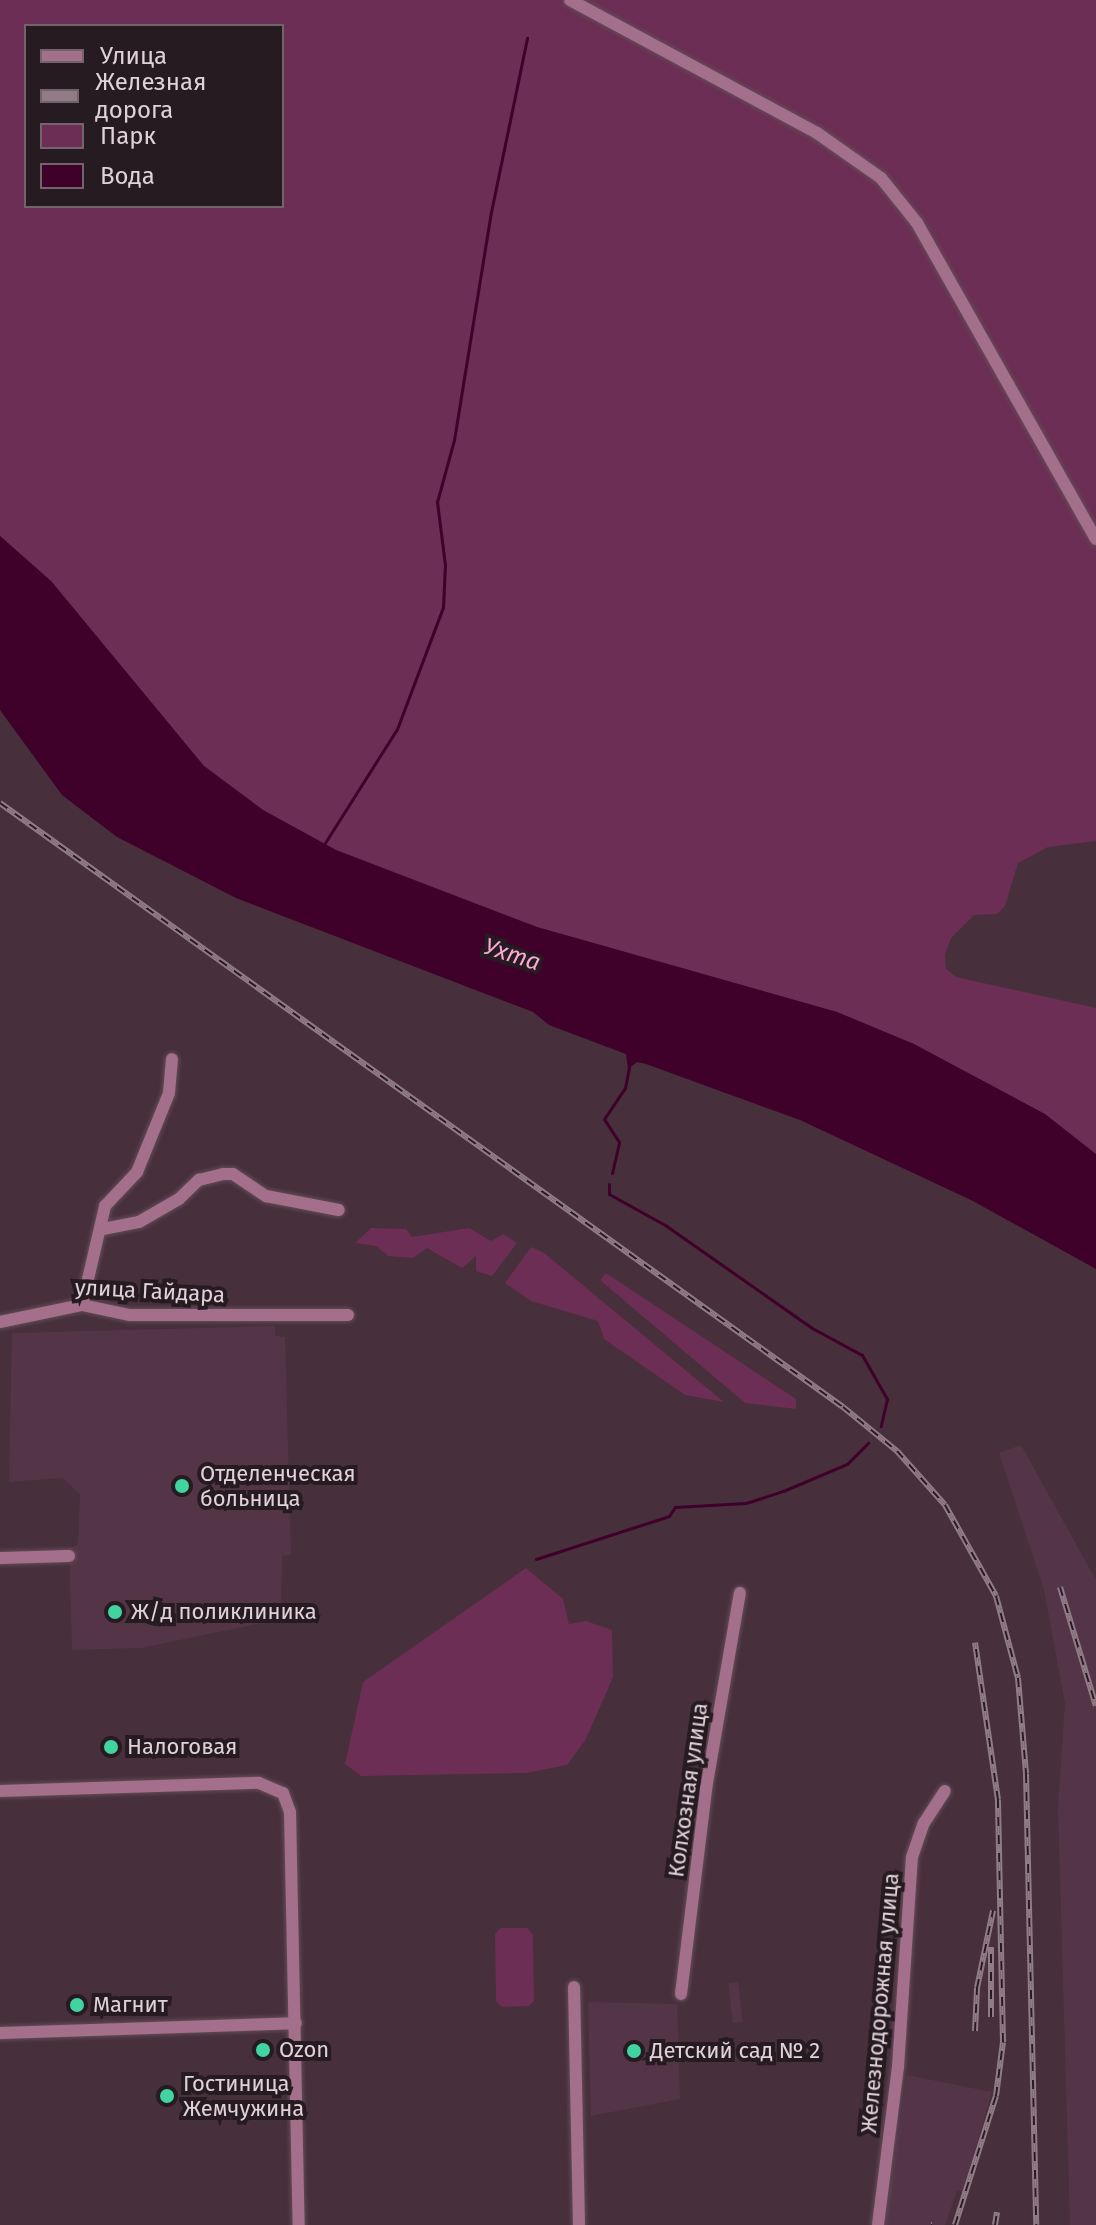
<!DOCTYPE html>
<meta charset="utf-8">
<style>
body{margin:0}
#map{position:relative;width:1096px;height:2225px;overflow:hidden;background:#472f3c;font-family:"Fira Sans",sans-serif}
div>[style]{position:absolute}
.built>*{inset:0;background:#543547;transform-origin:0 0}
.green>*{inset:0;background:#6c2e54}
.water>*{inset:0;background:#3f002a}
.stream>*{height:3px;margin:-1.5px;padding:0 1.5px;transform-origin:1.5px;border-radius:1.5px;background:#3f002a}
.roads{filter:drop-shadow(0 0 2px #634c58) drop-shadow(0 0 2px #634c58)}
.minor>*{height:12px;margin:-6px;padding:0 6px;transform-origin:6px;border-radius:6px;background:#a36f8b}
.rail>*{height:6px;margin-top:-3px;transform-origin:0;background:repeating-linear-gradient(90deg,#261b21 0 9px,#907b86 0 18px);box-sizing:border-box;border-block:2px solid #907b86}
.dots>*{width:22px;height:22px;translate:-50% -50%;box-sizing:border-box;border:4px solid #261b21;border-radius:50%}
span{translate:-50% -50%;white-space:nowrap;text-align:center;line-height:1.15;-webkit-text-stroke:8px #261b21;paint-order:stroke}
.street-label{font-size:22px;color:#e1d1d9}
.poi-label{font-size:22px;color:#e1d1d9}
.left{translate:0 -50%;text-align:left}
.water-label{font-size:24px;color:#faa8d5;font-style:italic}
.legend{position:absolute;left:24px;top:24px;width:260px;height:184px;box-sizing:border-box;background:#261b21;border:2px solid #71646b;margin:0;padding:10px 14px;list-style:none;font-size:24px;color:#e1d1d9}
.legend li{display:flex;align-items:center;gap:16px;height:40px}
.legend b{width:40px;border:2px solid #71646b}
</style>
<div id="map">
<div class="built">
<i style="clip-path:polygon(275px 1326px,275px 1336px,285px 1337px,291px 1555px,282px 1556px,281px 1619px,141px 1648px,72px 1650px,69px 1548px,78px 1545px,80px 1495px,63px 1478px,9px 1482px,12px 1333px)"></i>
<i style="clip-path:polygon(1021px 1445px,1096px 1580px,1096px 2225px,1070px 2225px,1058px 1808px,1065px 1703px,1044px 1590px,999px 1453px)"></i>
<i style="left:738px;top:1982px;width:40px;height:10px;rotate:83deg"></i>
<i style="clip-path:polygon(588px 2002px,677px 2004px,680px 2099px,591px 2116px)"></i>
<i style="clip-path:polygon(907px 2075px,992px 2092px,963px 2192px,957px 2191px,945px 2225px,885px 2225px)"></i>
</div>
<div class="green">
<i style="clip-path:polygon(evenodd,0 0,1096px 0,1096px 841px,1048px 847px,1018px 863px,1005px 906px,997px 914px,974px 915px,951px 938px,945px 955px,946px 969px,956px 977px,1096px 1008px,1096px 1154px,914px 1044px,837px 1012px,537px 927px,336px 850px,263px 810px,204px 766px,51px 581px,0 536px,0 0,26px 26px,282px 26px,282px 206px,26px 206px,26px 26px)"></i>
<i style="clip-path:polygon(371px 1228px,406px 1229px,412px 1237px,469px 1228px,491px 1241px,503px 1234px,517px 1243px,492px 1276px,476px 1271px,476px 1256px,462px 1268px,427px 1248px,413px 1258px,388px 1256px,376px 1246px,355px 1243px)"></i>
<i style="clip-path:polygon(531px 1247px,544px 1253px,724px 1402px,685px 1395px,604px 1339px,598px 1321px,531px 1301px,505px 1283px)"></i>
<i style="clip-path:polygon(606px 1273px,796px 1399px,796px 1409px,745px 1403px,600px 1280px)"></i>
<i style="clip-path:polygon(526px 1568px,563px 1599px,569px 1624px,586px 1621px,612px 1630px,613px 1677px,586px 1739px,567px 1765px,526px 1773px,361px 1776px,345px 1764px,363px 1682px)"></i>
<i style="clip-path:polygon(501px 1928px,527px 1928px,533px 1935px,534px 2001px,529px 2006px,502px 2007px,496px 2001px,495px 1934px)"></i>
</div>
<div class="water">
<i style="clip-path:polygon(0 536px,51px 581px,204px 766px,263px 810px,336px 850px,537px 927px,837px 1012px,914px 1044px,1045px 1114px,1096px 1154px,1096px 1269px,973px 1201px,800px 1120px,646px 1064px,637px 1062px,628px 1069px,626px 1054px,549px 1025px,533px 1012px,236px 898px,117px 837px,62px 795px,0 710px)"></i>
</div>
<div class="stream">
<i style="left:323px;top:846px;width:138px;rotate:-57.7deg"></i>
<i style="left:397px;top:729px;width:130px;rotate:-69.3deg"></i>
<i style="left:443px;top:607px;width:42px;rotate:-87.3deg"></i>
<i style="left:445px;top:565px;width:64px;rotate:-97.2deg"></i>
<i style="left:437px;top:502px;width:64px;rotate:-74.7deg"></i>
<i style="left:454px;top:440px;width:231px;rotate:-80.8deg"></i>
<i style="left:491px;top:212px;width:178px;rotate:-78.3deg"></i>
<i style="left:612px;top:1173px;width:32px;rotate:-77deg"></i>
<i style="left:619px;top:1142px;width:27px;rotate:-123deg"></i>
<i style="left:604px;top:1119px;width:37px;rotate:-56deg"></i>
<i style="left:625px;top:1088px;width:21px;rotate:-79deg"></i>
<i style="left:609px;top:1184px;width:10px;rotate:90deg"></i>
<i style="left:609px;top:1194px;width:64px;rotate:29deg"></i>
<i style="left:665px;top:1225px;width:179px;rotate:35deg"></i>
<i style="left:812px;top:1328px;width:57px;rotate:28.4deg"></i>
<i style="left:862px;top:1355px;width:51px;rotate:60.4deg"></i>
<i style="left:887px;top:1399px;width:28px;rotate:103deg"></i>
<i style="left:536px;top:1559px;width:140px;rotate:-17.9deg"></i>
<i style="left:669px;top:1516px;width:11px;rotate:-56deg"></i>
<i style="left:675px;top:1507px;width:71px;rotate:-3.2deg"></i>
<i style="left:746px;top:1503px;width:39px;rotate:-18deg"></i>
<i style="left:783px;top:1491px;width:69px;rotate:-22.9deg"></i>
<i style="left:847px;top:1464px;width:30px;rotate:-45deg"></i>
</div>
<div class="roads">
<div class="minor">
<i style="left:570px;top:0;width:281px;rotate:28.3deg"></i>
<i style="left:817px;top:133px;width:78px;rotate:35.1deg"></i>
<i style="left:881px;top:178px;width:58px;rotate:51.3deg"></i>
<i style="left:917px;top:223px;width:363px;rotate:60.5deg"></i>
<i style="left:103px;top:1229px;width:37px;rotate:-11deg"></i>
<i style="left:139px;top:1222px;width:46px;rotate:-29.9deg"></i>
<i style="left:179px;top:1199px;width:28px;rotate:-44deg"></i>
<i style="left:199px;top:1180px;width:25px;rotate:-14deg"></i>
<i style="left:223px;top:1174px;width:10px"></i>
<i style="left:233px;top:1174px;width:40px;rotate:34deg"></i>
<i style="left:266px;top:1196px;width:74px;rotate:10.9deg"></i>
<i style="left:82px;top:1305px;width:102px;rotate:-76.9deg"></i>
<i style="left:105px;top:1206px;width:47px;rotate:-46.7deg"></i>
<i style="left:137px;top:1172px;width:85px;rotate:-67.9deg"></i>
<i style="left:169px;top:1093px;width:34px;rotate:-85deg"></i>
<i style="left:0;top:1322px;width:84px;rotate:-11.7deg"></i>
<i style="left:82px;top:1305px;width:49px;rotate:11.8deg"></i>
<i style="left:130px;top:1315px;width:218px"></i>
<i style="left:0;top:1558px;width:69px;rotate:-1.7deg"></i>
<i style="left:0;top:1791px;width:259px;rotate:-1.8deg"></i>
<i style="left:259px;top:1783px;width:26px;rotate:23deg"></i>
<i style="left:283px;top:1793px;width:20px;rotate:70deg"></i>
<i style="left:290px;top:1812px;width:413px;rotate:88.8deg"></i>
<i style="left:574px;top:1987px;width:238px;rotate:88.8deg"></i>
<i style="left:681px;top:1994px;width:207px;rotate:-83deg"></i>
<i style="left:706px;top:1789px;width:199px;rotate:-80.2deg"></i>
<i style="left:0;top:2033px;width:296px;rotate:-1.9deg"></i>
<i style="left:878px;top:2225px;width:159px;rotate:-82.8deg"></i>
<i style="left:898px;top:2067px;width:210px;rotate:-86.2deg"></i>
<i style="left:912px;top:1857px;width:36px;rotate:-71deg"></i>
<i style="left:924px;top:1823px;width:38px;rotate:-57deg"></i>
</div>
</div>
<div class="rail">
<i style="left:0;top:803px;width:1037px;rotate:35.62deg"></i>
<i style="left:843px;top:1407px;width:70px;rotate:39.2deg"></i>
<i style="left:897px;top:1451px;width:72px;rotate:48.4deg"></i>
<i style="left:945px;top:1505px;width:104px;rotate:60.7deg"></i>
<i style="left:996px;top:1596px;width:85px;rotate:75deg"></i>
<i style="left:1018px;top:1678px;width:96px;rotate:85.2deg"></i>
<i style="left:1026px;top:1774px;width:451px;rotate:88.7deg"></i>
<i style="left:1060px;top:1587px;width:124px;rotate:73.2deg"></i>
<i style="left:991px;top:2017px;width:70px;rotate:-90deg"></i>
<i style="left:975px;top:2031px;width:43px;rotate:-87.3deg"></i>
<i style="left:977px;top:1988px;width:79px;rotate:-78.3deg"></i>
<i style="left:931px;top:2225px;width:1px"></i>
<i style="left:955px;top:2225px;width:135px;rotate:-72.4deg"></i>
<i style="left:996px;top:2096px;width:54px;rotate:-82.6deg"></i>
<i style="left:1003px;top:2042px;width:242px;rotate:-91.2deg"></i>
<i style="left:998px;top:1800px;width:159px;rotate:-98.3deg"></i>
<i style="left:995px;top:2225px;width:13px;rotate:-81deg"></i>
</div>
<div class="dots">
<i style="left:182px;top:1486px;background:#41d4a1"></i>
<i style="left:115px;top:1612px;background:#41d4a1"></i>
<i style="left:111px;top:1747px;background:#41d4a1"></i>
<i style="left:77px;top:2005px;background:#41d4a1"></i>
<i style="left:263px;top:2050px;background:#41d4a1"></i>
<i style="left:634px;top:2051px;background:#41d4a1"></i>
<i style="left:167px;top:2096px;background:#41d4a1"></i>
</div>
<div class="street-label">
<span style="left:150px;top:1291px;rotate:3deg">улица Гайдара</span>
<span style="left:688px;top:1790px;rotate:-82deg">Колхозная улица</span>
<span style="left:880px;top:2003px;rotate:-85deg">Железнодорожная улица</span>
</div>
<div class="poi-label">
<span class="left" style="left:200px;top:1486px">Отделенческая<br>больница</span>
<span class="left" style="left:131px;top:1612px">Ж/д поликлиника</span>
<span class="left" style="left:127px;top:1747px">Налоговая</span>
<span class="left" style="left:93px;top:2005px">Магнит</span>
<span class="left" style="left:279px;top:2050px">Ozon</span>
<span class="left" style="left:650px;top:2051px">Детский сад № 2</span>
<span class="left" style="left:183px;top:2096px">Гостиница<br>Жемчужина</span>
</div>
<div class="water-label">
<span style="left:512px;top:955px;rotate:18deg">Ухта</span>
</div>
<ul class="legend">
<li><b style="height:10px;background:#a36f8b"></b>Улица</li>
<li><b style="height:10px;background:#907b86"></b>Железная дорога</li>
<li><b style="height:22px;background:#6c2e54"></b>Парк</li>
<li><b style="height:22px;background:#3f002a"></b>Вода</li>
</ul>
</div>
